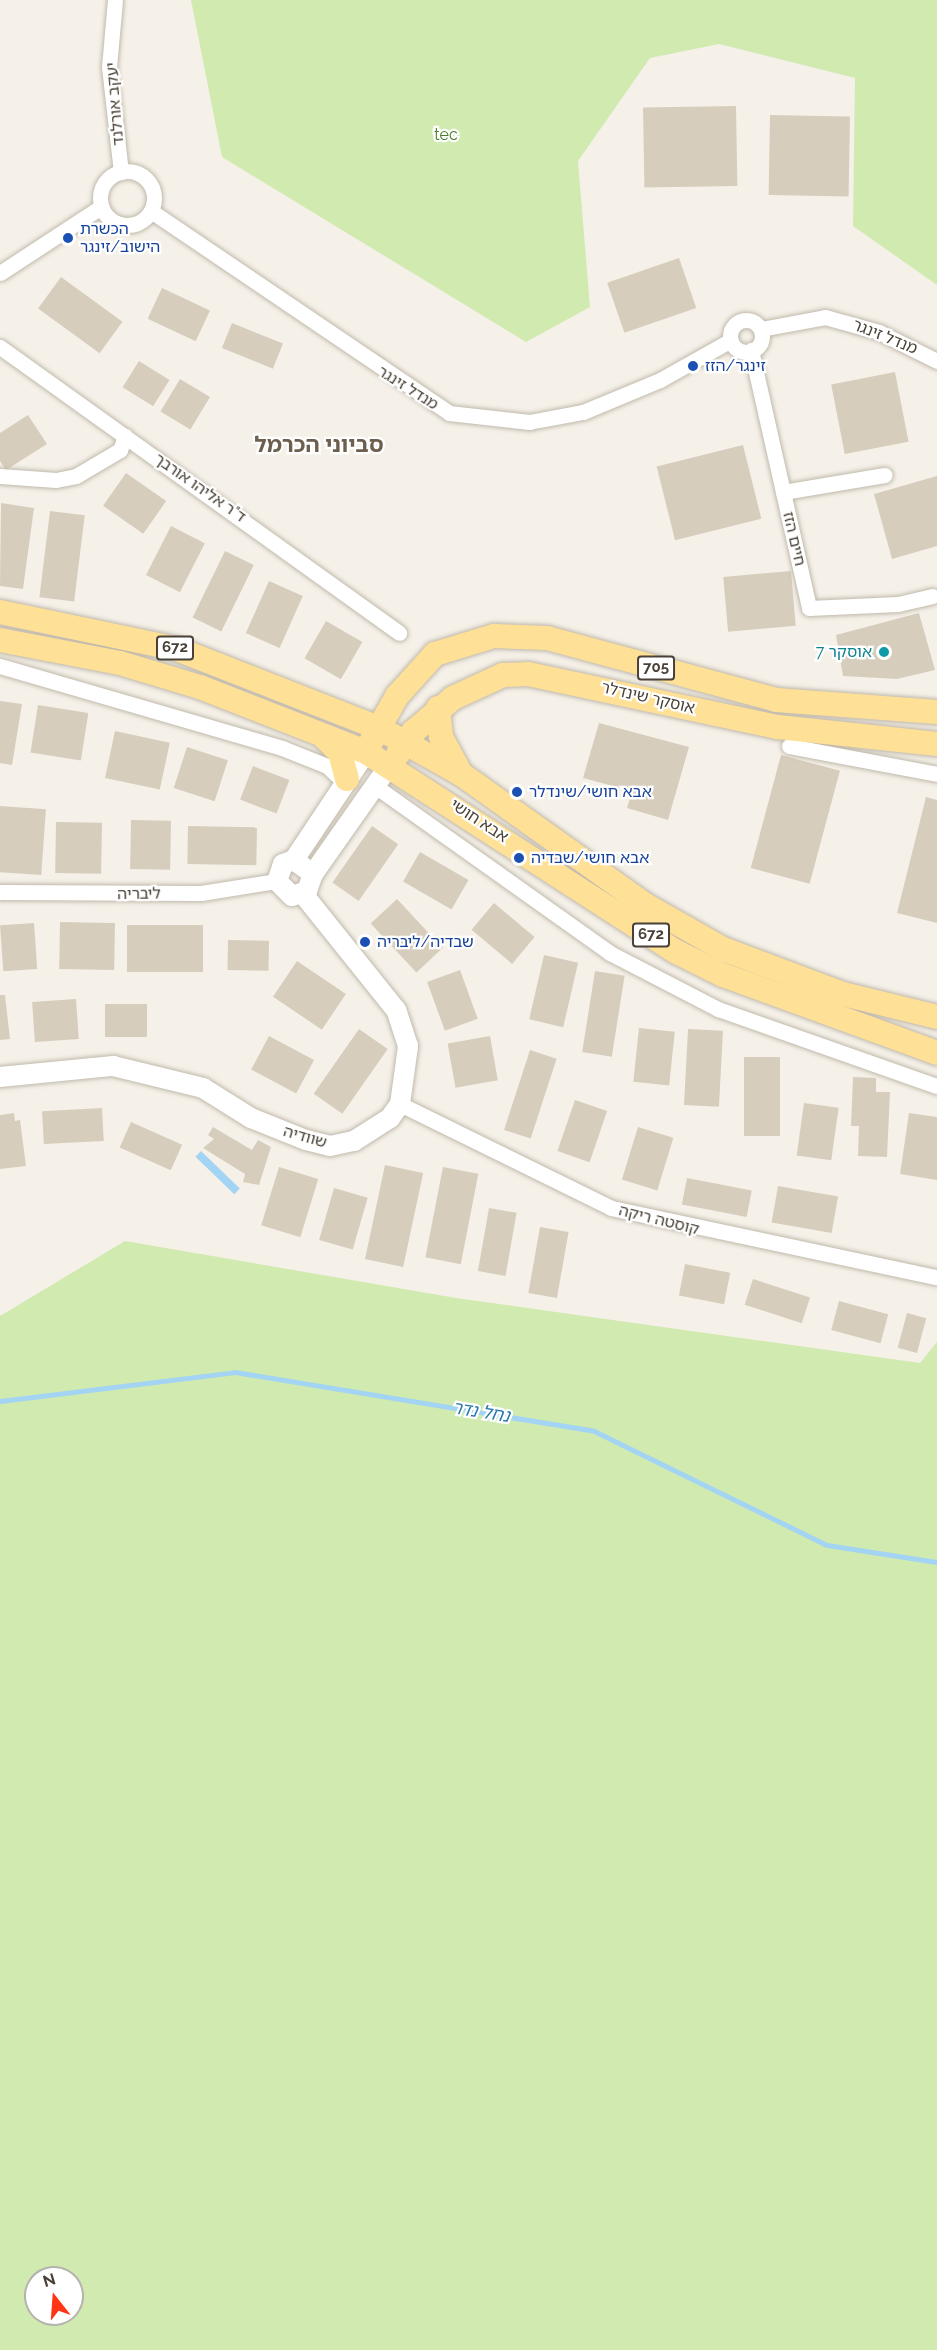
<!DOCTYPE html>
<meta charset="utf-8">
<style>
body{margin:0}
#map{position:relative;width:937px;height:2350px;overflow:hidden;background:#f5f1e9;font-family:Raleway,"Noto Sans Hebrew",sans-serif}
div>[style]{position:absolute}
.green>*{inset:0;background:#d1eab0}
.water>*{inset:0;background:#a3d4f3;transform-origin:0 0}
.stream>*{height:5px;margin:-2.5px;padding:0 2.5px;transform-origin:2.5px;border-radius:2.5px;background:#a3d4f3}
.building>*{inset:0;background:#d7cdbd;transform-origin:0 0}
.roads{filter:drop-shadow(0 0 2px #c1b9ab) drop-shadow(0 0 2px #c1b9ab)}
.minor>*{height:15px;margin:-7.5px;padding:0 7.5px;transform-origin:7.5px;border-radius:7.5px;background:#fff}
.minor>.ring{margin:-7.5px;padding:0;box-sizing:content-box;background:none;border:15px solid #fff;border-radius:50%}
.tertiary>*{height:20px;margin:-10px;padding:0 10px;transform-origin:10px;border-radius:10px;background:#fff}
.primary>*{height:24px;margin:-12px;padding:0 12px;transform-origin:12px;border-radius:12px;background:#ffe097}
.dots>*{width:16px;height:16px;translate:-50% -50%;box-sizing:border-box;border:3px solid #fff;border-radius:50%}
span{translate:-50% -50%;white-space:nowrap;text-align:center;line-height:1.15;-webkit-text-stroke:4.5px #fff;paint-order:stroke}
.shield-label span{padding:2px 4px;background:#fff;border:2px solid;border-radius:4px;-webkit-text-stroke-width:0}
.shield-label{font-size:15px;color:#494137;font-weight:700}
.street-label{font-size:16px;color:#494137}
.park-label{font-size:16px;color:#497d27}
.transit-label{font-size:16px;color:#164399}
.left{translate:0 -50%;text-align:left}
.culture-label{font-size:16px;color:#0d838f}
.right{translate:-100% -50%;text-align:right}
.water-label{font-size:18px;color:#2a7ab1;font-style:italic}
.district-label{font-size:22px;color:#6c5f4d;font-weight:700}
.north{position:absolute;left:24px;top:2266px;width:60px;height:60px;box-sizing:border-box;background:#fff;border:2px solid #b6b3af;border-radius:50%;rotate:343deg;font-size:16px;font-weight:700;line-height:24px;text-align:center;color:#494137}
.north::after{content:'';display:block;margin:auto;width:21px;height:27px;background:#ff3515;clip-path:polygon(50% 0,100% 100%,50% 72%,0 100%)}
</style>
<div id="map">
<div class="green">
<i style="clip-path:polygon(191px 0,937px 0,937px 285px,853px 226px,855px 78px,719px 44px,650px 58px,578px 161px,590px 307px,526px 342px,222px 157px)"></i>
<i style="clip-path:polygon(evenodd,125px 1241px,456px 1298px,920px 1363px,937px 1342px,937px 2350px,0 2350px,0 1316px,125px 1241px,36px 2278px,72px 2278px,72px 2314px,36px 2314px,36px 2278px)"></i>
</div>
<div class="water">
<i style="left:201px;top:1151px;width:54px;height:8px;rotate:44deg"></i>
</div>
<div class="stream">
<i style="left:0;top:1401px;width:237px;rotate:-7deg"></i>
<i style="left:235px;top:1372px;width:364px;rotate:9.3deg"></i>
<i style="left:594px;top:1431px;width:259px;rotate:26.1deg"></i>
<i style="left:827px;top:1545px;width:111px;rotate:8.8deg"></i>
</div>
<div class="building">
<i style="left:736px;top:106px;width:80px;height:93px;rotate:89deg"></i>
<i style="left:770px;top:115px;width:80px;height:80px;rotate:1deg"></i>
<i style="left:679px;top:258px;width:53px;height:76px;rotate:71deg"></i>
<i style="left:61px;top:277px;width:76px;height:39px;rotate:36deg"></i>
<i style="left:162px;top:288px;width:53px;height:34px;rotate:25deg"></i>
<i style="left:232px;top:323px;width:55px;height:27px;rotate:22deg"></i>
<i style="left:139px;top:361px;width:36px;height:31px;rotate:32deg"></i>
<i style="left:895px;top:372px;width:71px;height:65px;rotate:79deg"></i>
<i style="left:180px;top:379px;width:35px;height:38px;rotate:31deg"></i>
<i style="clip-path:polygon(28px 415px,47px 444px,6px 470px,0 461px,0 433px)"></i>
<i style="left:743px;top:445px;width:76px;height:89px;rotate:76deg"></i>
<i style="left:126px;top:473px;width:49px;height:40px;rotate:35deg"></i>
<i style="clip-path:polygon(937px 476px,937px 546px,892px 559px,874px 494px)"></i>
<i style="clip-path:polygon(1px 503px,34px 508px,23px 589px,0 586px)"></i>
<i style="left:50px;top:511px;width:35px;height:87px;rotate:7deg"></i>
<i style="left:171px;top:526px;width:38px;height:55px;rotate:27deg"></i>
<i style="left:225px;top:551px;width:32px;height:74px;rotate:26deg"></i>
<i style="left:791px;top:571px;width:55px;height:68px;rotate:85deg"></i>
<i style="left:269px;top:581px;width:37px;height:57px;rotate:24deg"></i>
<i style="clip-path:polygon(919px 613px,935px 670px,897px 679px,843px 676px,836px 635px)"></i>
<i style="left:326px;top:621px;width:42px;height:43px;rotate:30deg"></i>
<i style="clip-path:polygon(0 701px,22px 704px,12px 765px,0 763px)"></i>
<i style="left:38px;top:705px;width:51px;height:48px;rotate:9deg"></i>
<i style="clip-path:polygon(599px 723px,689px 747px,668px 820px,627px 808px,632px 791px,583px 778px)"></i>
<i style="left:115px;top:731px;width:56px;height:48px;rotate:12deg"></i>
<i style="left:187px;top:747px;width:43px;height:43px;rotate:18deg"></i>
<i style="left:781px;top:755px;width:61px;height:117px;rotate:15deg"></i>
<i style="left:253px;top:766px;width:39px;height:36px;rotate:21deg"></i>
<i style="clip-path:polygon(926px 797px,937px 800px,937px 923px,897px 913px)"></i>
<i style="left:0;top:806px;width:46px;height:66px;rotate:4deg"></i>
<i style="left:131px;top:820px;width:40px;height:49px;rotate:1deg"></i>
<i style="left:56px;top:822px;width:46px;height:51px;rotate:1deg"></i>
<i style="left:188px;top:826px;width:69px;height:38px;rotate:1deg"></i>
<i style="left:372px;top:826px;width:32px;height:69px;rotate:35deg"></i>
<i style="left:420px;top:852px;width:56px;height:34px;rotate:30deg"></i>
<i style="left:397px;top:899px;width:67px;height:36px;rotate:47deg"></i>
<i style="left:494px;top:903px;width:53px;height:35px;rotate:40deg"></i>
<i style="left:60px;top:922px;width:55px;height:47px;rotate:1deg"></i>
<i style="left:34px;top:923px;width:46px;height:34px;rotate:86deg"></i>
<i style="left:127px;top:925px;width:76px;height:47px"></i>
<i style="left:228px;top:940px;width:41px;height:30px;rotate:1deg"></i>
<i style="left:544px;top:955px;width:35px;height:66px;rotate:13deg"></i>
<i style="left:297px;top:961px;width:59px;height:43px;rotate:34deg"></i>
<i style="left:460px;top:970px;width:52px;height:35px;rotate:70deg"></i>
<i style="left:595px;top:971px;width:30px;height:82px;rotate:9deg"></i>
<i style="clip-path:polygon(0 995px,5px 995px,10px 1039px,0 1040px)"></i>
<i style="left:76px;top:999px;width:40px;height:44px;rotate:86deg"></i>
<i style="left:105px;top:1004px;width:42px;height:33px"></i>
<i style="left:639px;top:1028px;width:36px;height:54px;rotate:6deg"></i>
<i style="left:359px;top:1029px;width:35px;height:79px;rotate:35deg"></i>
<i style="left:688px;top:1029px;width:35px;height:76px;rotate:3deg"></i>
<i style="left:269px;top:1036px;width:51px;height:38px;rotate:28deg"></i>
<i style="left:490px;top:1036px;width:45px;height:43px;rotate:80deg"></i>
<i style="left:530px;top:1050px;width:28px;height:84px;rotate:18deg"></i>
<i style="left:744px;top:1057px;width:36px;height:79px"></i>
<i style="clip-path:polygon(853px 1077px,876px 1078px,876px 1092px,890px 1092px,887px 1157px,858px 1156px,859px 1126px,851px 1126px)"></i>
<i style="left:575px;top:1100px;width:34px;height:54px;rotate:19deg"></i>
<i style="left:804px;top:1103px;width:35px;height:53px;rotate:8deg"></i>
<i style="left:102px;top:1108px;width:33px;height:60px;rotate:87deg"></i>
<i style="clip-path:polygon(14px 1113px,15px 1121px,20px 1120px,26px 1166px,0 1169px,0 1115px)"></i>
<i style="clip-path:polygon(909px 1113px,937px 1117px,937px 1180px,900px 1174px)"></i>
<i style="left:131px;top:1122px;width:56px;height:28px;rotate:24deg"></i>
<i style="clip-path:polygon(213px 1127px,252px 1150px,258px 1140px,271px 1147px,259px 1185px,243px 1182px,245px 1174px,203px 1148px,214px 1139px,208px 1135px)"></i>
<i style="left:638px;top:1127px;width:37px;height:55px;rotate:17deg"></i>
<i style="left:385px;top:1165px;width:39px;height:96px;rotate:12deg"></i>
<i style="left:279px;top:1167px;width:41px;height:61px;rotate:17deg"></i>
<i style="left:443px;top:1167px;width:36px;height:92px;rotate:11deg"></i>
<i style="left:687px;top:1178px;width:66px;height:27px;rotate:11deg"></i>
<i style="left:778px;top:1186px;width:61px;height:37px;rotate:10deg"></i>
<i style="left:334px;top:1188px;width:35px;height:54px;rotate:16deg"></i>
<i style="left:489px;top:1208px;width:28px;height:64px;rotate:10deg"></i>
<i style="left:540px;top:1227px;width:29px;height:67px;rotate:10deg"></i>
<i style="left:685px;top:1264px;width:46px;height:32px;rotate:11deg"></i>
<i style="left:753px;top:1279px;width:60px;height:27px;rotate:18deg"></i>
<i style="left:839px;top:1301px;width:51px;height:30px;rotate:15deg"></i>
<i style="left:907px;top:1313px;width:20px;height:36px;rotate:15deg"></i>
</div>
<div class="roads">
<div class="minor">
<i style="left:115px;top:0;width:67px;rotate:95.1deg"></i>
<i style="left:109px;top:67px;width:106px;rotate:83.5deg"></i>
<i class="ring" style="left:100px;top:171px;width:39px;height:39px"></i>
<i style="left:151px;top:211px;width:360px;rotate:34.1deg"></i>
<i style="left:449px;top:413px;width:81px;rotate:6.4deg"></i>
<i style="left:529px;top:422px;width:55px;rotate:-10.5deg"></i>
<i style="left:583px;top:412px;width:83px;rotate:-22.6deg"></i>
<i style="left:660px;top:380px;width:81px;rotate:-29.4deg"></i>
<i style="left:0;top:273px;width:121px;rotate:-33.2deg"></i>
<i class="ring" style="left:730px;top:320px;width:17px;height:17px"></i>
<i style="left:761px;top:329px;width:65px;rotate:-10.6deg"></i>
<i style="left:825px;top:317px;width:56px;rotate:15.5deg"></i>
<i style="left:879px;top:332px;width:65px;rotate:26.6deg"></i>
<i style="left:0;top:347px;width:491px;rotate:35.6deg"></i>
<i style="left:751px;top:350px;width:264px;rotate:77.3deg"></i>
<i style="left:809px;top:608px;width:89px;rotate:-2.6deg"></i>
<i style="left:898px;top:604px;width:35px;rotate:-13deg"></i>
<i style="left:0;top:476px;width:56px;rotate:4.1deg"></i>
<i style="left:56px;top:480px;width:20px;rotate:-11deg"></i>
<i style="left:76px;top:476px;width:51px;rotate:-30.6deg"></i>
<i style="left:120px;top:450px;width:15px;rotate:-70deg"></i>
<i style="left:783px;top:492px;width:103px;rotate:-9.5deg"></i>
<i style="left:0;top:666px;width:294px;rotate:16.2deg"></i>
<i style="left:282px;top:748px;width:48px;rotate:21.8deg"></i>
<i style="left:327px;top:766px;width:23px;rotate:43deg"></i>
<i style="left:789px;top:746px;width:151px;rotate:10.7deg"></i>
<i style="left:375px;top:786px;width:288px;rotate:35.4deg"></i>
<i style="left:610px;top:953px;width:122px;rotate:27.4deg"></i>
<i style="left:718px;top:1009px;width:232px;rotate:19.4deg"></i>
<i style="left:0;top:892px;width:201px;rotate:0.3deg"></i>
<i style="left:201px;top:893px;width:77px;rotate:-9deg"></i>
<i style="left:400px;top:1104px;width:235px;rotate:26.2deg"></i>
<i style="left:611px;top:1208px;width:333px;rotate:12deg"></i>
</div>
<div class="tertiary">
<i style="left:294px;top:860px;width:130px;rotate:-56.3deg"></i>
<i style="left:313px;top:874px;width:24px;rotate:-144deg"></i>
<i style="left:294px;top:860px;width:12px;rotate:160deg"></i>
<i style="left:283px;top:864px;width:18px;rotate:109deg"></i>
<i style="left:277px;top:881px;width:21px;rotate:45deg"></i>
<i style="left:292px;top:896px;width:16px;rotate:-18deg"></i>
<i style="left:307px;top:891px;width:18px;rotate:-71deg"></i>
<i style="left:313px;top:874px;width:136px;rotate:-54.9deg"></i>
<i style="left:0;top:1077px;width:114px;rotate:-5.6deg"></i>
<i style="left:113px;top:1066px;width:93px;rotate:13.7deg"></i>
<i style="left:203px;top:1088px;width:57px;rotate:32deg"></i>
<i style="left:251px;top:1118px;width:59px;rotate:21.8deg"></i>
<i style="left:306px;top:1140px;width:25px;rotate:14deg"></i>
<i style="left:330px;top:1146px;width:25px;rotate:-12deg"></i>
<i style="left:354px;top:1141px;width:43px;rotate:-32.6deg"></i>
<i style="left:390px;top:1118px;width:17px;rotate:-54deg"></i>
<i style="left:400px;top:1104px;width:59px;rotate:-82.1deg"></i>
<i style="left:408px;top:1046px;width:38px;rotate:-108deg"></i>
<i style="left:396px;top:1010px;width:149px;rotate:-128.7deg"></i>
</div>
<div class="primary">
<i style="left:0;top:612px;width:181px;rotate:11.8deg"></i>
<i style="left:177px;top:649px;width:217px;rotate:21.4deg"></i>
<i style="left:379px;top:728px;width:94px;rotate:29.3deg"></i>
<i style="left:461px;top:774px;width:228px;rotate:35.4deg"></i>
<i style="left:647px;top:906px;width:87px;rotate:29.5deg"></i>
<i style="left:723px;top:949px;width:128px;rotate:20.6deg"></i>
<i style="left:843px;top:994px;width:97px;rotate:13.7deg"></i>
<i style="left:0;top:640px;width:122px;rotate:10.9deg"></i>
<i style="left:120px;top:663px;width:84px;rotate:16.7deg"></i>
<i style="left:200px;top:687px;width:178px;rotate:21.4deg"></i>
<i style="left:366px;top:752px;width:368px;rotate:32.8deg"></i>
<i style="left:675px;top:951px;width:54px;rotate:26.6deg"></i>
<i style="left:723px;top:975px;width:228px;rotate:20deg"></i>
<i style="left:438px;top:708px;width:29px;rotate:84deg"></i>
<i style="left:441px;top:737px;width:42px;rotate:61.6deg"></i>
<i style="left:324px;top:737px;width:23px;rotate:45deg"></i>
<i style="left:340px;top:753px;width:27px;rotate:75deg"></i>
<i style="left:371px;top:742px;width:53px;rotate:-60.5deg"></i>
<i style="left:397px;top:696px;width:57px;rotate:-47.9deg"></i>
<i style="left:435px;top:654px;width:62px;rotate:-17deg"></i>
<i style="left:494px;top:636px;width:53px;rotate:2.2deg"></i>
<i style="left:547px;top:638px;width:237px;rotate:15.1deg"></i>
<i style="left:776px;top:700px;width:161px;rotate:4.3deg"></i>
<i style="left:398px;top:754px;width:27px;rotate:-56deg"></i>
<i style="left:413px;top:732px;width:52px;rotate:-40.4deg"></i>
<i style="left:453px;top:698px;width:55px;rotate:-24.7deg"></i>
<i style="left:503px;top:675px;width:25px;rotate:-2deg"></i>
<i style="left:528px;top:674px;width:256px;rotate:12deg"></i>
<i style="left:778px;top:727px;width:160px;rotate:6.1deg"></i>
</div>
</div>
<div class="dots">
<i style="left:68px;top:238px;background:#1a4fb4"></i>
<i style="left:693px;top:366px;background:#1a4fb4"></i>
<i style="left:884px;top:652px;background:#0f9aa8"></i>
<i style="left:517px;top:792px;background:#1a4fb4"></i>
<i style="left:519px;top:858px;background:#1a4fb4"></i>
<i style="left:365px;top:942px;background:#1a4fb4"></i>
</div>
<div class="shield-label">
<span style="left:175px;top:648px">672</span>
<span style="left:656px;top:668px">705</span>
<span style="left:651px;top:935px">672</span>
</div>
<div class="street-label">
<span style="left:115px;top:104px;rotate:-95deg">יעקב אורלנד</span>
<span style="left:885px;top:337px;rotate:22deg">מנדל זינגר</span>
<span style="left:408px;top:388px;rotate:32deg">מנדל זינגר</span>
<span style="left:200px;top:488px;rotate:35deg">ד"ר אליהו אורבך</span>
<span style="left:794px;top:539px;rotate:77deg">חיים הזז</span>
<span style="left:648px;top:698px;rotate:13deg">אוסקר שינדלר</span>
<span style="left:479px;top:821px;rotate:33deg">אבא חושי</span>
<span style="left:139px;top:894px;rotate:-1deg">ליבריה</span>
<span style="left:305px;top:1137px;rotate:16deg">שוודיה</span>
<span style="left:659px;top:1220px;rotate:14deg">קוסטה ריקה</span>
</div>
<div class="park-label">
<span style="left:446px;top:135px">tec</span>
</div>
<div class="transit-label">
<span class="left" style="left:80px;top:238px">הכשרת<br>הישוב/זינגר</span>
<span class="left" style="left:705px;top:366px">זינגר/הזז</span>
<span class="left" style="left:529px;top:792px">אבא חושי/שינדלר</span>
<span class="left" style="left:531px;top:858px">אבא חושי/שבדיה</span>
<span class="left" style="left:377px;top:942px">שבדיה/ליבריה</span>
</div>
<div class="culture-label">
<span class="right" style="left:872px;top:652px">אוסקר 7</span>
</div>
<div class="water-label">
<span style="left:481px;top:1412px;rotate:9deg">נחל נדר</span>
</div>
<div class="district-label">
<span style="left:319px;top:445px">סביוני הכרמל</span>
</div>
<div class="north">N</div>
</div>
